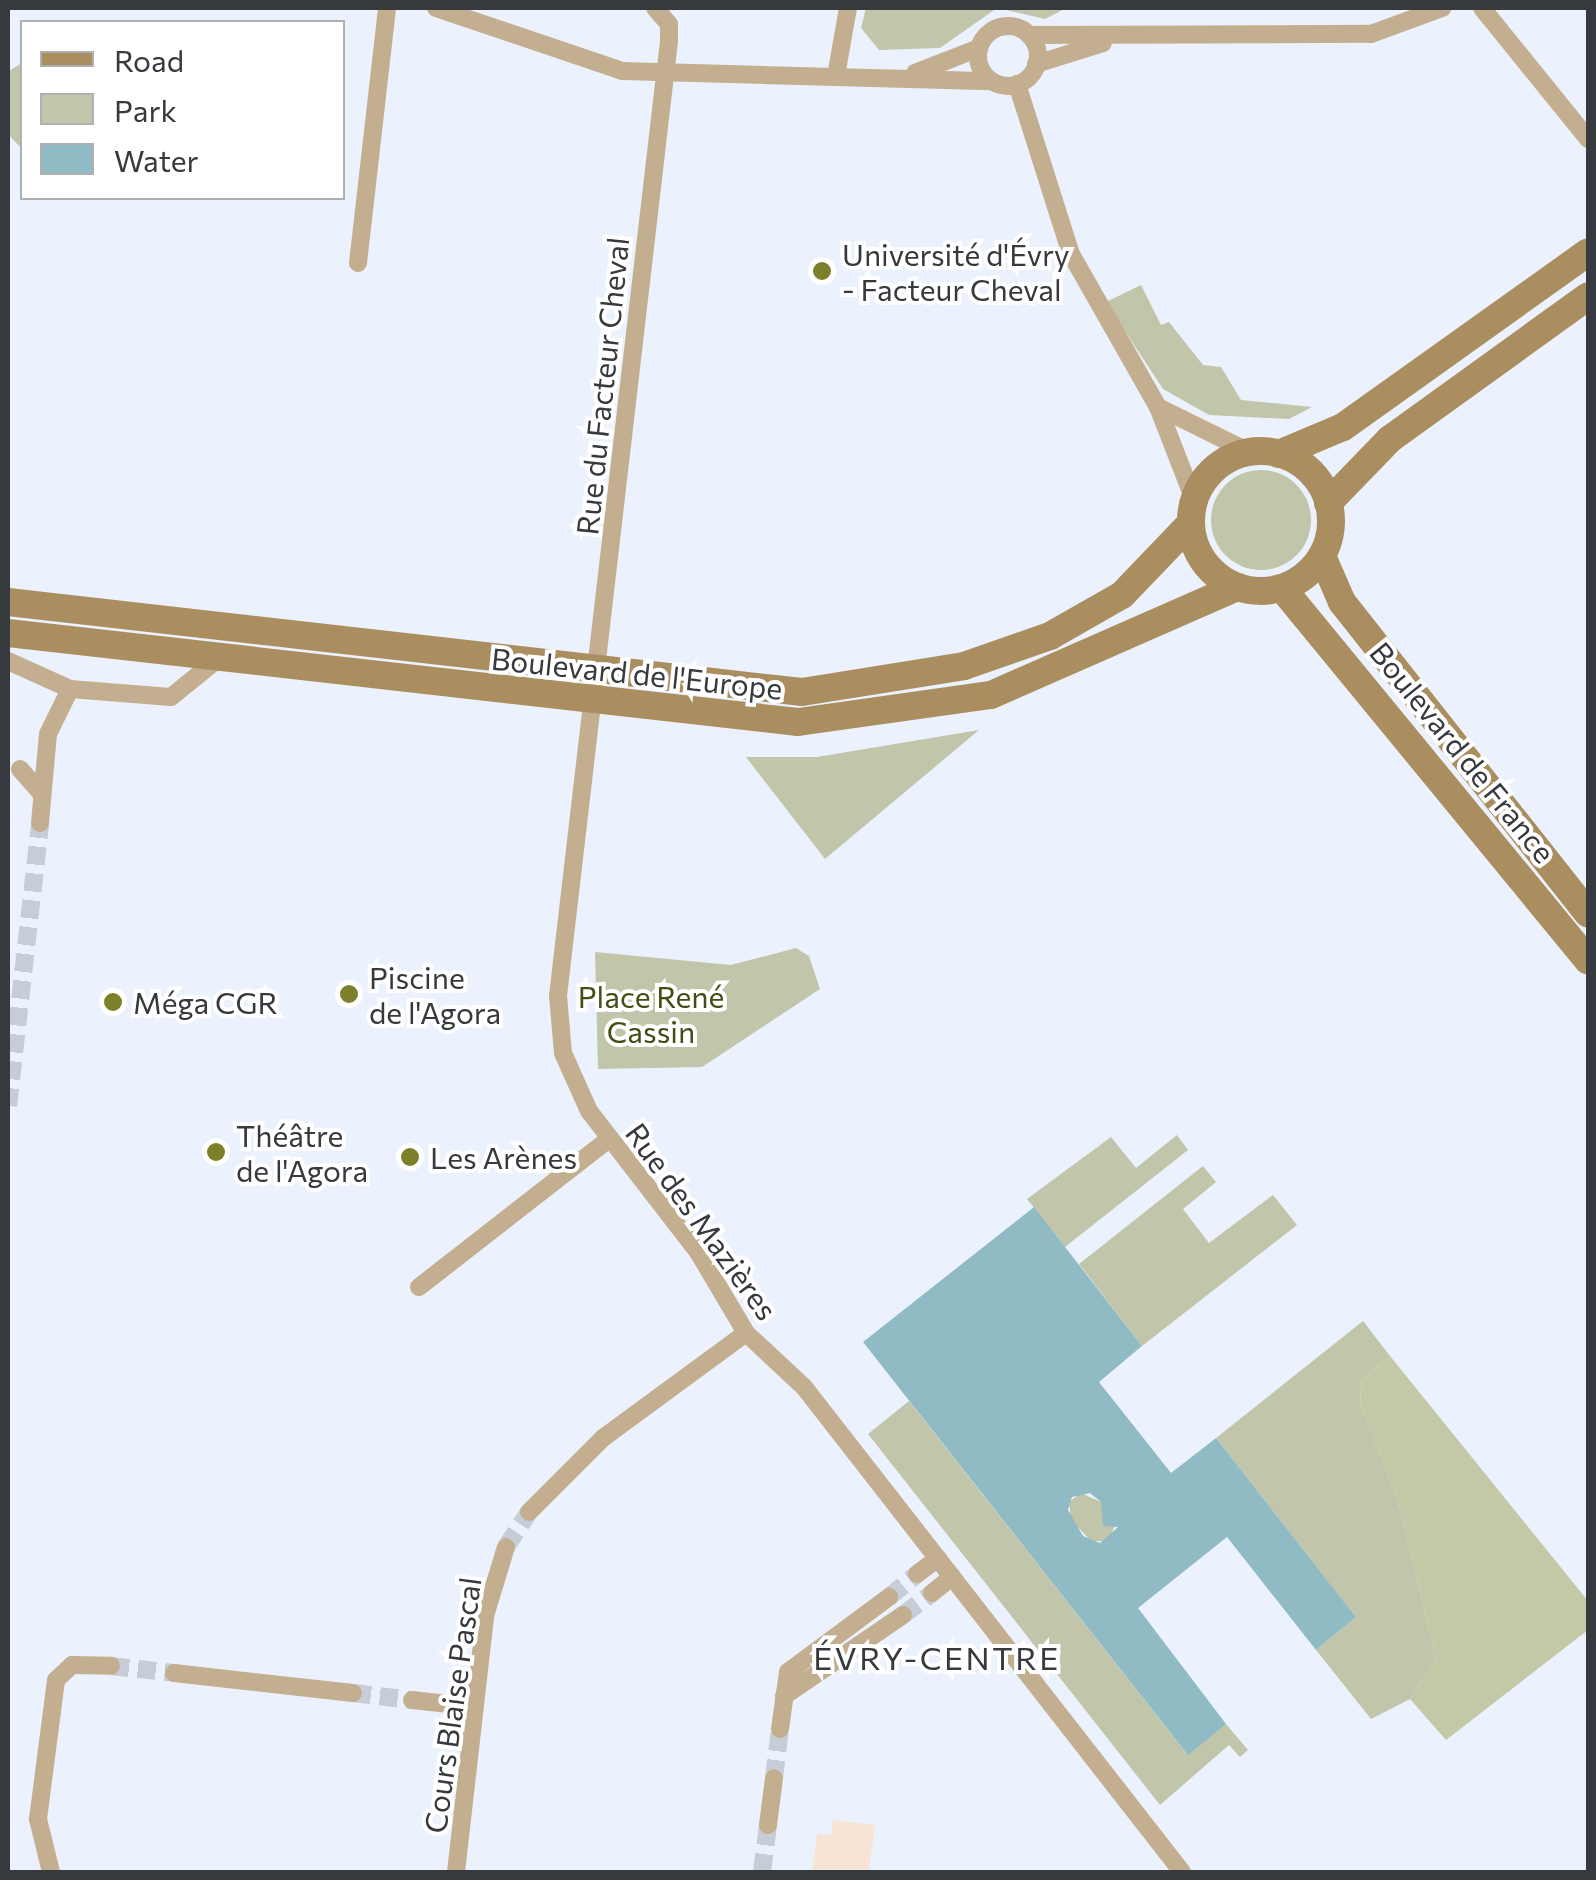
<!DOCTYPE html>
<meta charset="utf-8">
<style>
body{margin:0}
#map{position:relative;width:1596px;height:1880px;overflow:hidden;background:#ebf2fd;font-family:Commissioner,sans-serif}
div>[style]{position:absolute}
.education>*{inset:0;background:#f8e4d5}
.green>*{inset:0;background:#c1c5a9}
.round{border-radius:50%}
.forest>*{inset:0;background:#c3c8a6}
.water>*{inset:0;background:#90bac4}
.minor-tunnel>*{height:18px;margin-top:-9px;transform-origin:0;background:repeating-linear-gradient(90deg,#c7cdd7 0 18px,transparent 0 27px)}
.minor>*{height:18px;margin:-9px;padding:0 9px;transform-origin:9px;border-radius:9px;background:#c3af90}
.minor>.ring{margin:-9px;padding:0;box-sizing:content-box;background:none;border:18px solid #c3af90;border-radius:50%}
.secondary>*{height:28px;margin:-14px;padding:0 14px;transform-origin:14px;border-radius:14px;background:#ab8e5f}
.secondary>.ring{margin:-14px;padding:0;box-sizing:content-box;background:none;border:28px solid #ab8e5f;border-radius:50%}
.dots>*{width:28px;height:28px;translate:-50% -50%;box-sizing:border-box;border:5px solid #fff;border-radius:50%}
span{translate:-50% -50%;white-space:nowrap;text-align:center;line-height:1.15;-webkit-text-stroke:8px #fff;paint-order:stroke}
.poi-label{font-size:30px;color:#36393d}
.left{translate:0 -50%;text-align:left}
.street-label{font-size:30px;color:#36393d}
.park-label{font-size:30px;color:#474c14}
.neighbourhood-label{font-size:32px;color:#36393d;letter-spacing:2.5px}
.frame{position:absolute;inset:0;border:10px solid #36393d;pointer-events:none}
.legend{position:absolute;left:20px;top:20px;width:325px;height:180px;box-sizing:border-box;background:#fff;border:2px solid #afb0b1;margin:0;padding:12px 18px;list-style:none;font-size:30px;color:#36393d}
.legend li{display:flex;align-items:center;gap:20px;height:50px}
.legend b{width:50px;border:2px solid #afb0b1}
</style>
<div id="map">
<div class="education">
<i style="clip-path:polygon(833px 1820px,875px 1825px,869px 1872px,812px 1872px,817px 1834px,831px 1835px)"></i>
</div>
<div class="green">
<i style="clip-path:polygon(866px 8px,1066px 8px,1045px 19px,997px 8px,940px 48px,879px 50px,861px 28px)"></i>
<i style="clip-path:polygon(22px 63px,22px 149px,8px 134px,9px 71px)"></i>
<i style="clip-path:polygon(1141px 285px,1161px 325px,1169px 322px,1203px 365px,1221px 367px,1241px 400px,1312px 407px,1289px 419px,1209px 415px,1163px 389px,1106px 302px)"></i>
<i class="round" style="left:1211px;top:470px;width:100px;height:100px"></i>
<i style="clip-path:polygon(979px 730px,825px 859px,746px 757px,817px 757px)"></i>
<i style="clip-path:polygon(796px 948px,809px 956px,820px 989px,702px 1067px,598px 1069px,595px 952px,731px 965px)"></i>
<i style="clip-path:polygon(1177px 1135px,1188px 1150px,1065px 1247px,1027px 1199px,1111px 1137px,1136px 1168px)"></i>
<i style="clip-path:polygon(1203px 1166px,1216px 1182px,1183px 1209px,1209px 1243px,1273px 1195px,1297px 1225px,1142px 1346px,1079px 1264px)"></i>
<i style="clip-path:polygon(1363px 1321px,1390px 1356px,1362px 1380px,1360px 1403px,1399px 1503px,1436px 1659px,1410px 1699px,1371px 1719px,1316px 1650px,1356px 1617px,1216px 1438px)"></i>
<i style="clip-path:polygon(909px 1401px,1187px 1754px,1226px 1724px,1248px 1750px,1240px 1757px,1229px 1745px,1160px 1805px,868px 1434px)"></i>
<i style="clip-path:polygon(1081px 1493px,1101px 1502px,1106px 1525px,1116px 1523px,1108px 1541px,1091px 1541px,1071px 1520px,1069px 1502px)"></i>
</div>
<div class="forest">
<i style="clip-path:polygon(1390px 1356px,1588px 1601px,1588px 1630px,1446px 1740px,1410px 1699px,1436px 1659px,1399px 1503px,1360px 1403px,1362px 1380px)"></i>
</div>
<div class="water">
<i style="clip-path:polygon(evenodd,1034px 1207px,1142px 1346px,1099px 1382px,1171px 1473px,1216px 1438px,1356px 1617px,1316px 1650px,1227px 1537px,1138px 1608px,1226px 1724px,1188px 1755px,863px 1342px,1034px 1207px,1090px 1493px,1101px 1502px,1103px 1526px,1118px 1527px,1100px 1543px,1083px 1536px,1068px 1510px,1072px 1497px,1090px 1493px)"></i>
</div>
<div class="minor-tunnel">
<i style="left:8px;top:1106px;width:285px;rotate:-83.5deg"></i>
<i style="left:506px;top:1547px;width:42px;rotate:-56.7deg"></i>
<i style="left:889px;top:1597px;width:36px;rotate:-39deg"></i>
<i style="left:903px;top:1615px;width:36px;rotate:-37deg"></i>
<i style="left:111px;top:1666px;width:63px;rotate:6.3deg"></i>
<i style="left:353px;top:1693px;width:59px;rotate:6.8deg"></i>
<i style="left:774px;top:1778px;width:49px;rotate:-83deg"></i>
<i style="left:762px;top:1872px;width:47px;rotate:-82.7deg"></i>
</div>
<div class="minor">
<i style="left:436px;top:8px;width:196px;rotate:18.7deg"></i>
<i style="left:622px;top:71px;width:369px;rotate:1.6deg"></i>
<i style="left:655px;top:8px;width:21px;rotate:49deg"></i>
<i style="left:669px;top:24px;width:17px;rotate:90deg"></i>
<i style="left:669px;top:41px;width:961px;rotate:96.63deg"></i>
<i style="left:558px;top:996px;width:57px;rotate:85deg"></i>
<i style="left:563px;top:1053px;width:64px;rotate:65.9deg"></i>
<i style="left:589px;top:1111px;width:178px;rotate:52.3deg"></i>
<i style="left:698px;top:1252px;width:94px;rotate:59.3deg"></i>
<i style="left:746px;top:1333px;width:79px;rotate:43deg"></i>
<i style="left:804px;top:1387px;width:615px;rotate:52.07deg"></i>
<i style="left:1482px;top:8px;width:169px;rotate:51deg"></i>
<i class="ring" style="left:978px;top:26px;width:42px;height:42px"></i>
<i style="left:1029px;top:35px;width:342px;rotate:-0.2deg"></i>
<i style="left:1371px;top:34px;width:76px;rotate:-20.1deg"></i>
<i style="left:1036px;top:64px;width:70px;rotate:-17.4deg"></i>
<i style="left:915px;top:73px;width:69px;rotate:-21.3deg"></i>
<i style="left:836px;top:76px;width:69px;rotate:-80deg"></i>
<i style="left:1017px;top:84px;width:178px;rotate:72.4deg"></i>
<i style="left:1071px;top:254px;width:176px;rotate:60.4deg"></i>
<i style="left:1158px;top:407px;width:100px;rotate:68.8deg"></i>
<i style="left:358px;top:263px;width:257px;rotate:-83.5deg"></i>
<i style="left:1158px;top:407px;width:102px;rotate:26.3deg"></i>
<i style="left:8px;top:661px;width:68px;rotate:24.3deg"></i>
<i style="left:20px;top:769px;width:33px;rotate:49deg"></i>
<i style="left:40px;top:823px;width:89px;rotate:-84.9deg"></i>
<i style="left:48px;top:734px;width:50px;rotate:-63.9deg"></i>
<i style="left:70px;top:689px;width:101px;rotate:4.5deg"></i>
<i style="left:171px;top:697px;width:62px;rotate:-39.1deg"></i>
<i style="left:419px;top:1287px;width:241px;rotate:-37.9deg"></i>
<i style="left:529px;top:1512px;width:105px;rotate:-45deg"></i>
<i style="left:603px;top:1438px;width:177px;rotate:-36.3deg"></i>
<i style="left:917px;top:1574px;width:26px;rotate:-37deg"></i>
<i style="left:932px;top:1593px;width:26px;rotate:-39deg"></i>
<i style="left:174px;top:1673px;width:180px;rotate:6.4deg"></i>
<i style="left:784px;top:1696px;width:144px;rotate:-34.2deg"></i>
<i style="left:412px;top:1700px;width:63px;rotate:6.3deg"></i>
<i style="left:780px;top:1729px;width:58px;rotate:-82deg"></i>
<i style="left:788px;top:1672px;width:126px;rotate:-36.6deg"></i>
<i style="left:768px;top:1825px;width:47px;rotate:-82.7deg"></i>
<i style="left:51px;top:1872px;width:55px;rotate:-103.8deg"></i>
<i style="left:38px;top:1819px;width:140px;rotate:-82.6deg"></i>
<i style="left:56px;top:1680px;width:22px;rotate:-43deg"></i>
<i style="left:72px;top:1665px;width:39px;rotate:1deg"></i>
<i style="left:456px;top:1872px;width:258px;rotate:-83.5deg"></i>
<i style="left:485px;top:1616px;width:72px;rotate:-73.1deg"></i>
</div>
<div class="secondary">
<i class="ring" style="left:1191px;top:451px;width:112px;height:112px"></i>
<i style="left:1279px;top:454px;width:69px;rotate:-22.9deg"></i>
<i style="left:1343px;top:427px;width:301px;rotate:-35.5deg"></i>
<i style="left:1328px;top:503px;width:89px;rotate:-45.9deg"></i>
<i style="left:1390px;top:439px;width:244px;rotate:-35.8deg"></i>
<i style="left:1322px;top:556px;width:50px;rotate:66.5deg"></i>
<i style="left:1342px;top:602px;width:397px;rotate:51.7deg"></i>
<i style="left:1282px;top:588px;width:482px;rotate:50.6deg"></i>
<i style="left:8px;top:602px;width:799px;rotate:6.47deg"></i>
<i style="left:802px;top:692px;width:164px;rotate:-9.1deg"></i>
<i style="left:964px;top:666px;width:91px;rotate:-19.2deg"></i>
<i style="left:1050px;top:636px;width:83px;rotate:-29.7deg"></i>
<i style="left:1122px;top:595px;width:98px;rotate:-46.2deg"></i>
<i style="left:8px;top:633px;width:795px;rotate:6.43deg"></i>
<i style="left:798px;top:722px;width:195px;rotate:-8deg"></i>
<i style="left:991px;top:695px;width:269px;rotate:-23.7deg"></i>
</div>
<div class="dots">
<i style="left:822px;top:271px;background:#7d802a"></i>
<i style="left:349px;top:994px;background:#7d802a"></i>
<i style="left:113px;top:1002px;background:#7d802a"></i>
<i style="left:216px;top:1152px;background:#7d802a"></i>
<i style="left:410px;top:1157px;background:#7d802a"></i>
</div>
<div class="poi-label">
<span class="left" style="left:842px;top:271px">Université d'Évry<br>- Facteur Cheval</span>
<span class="left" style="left:369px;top:994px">Piscine<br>de l'Agora</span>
<span class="left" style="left:133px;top:1002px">Méga CGR</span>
<span class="left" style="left:236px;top:1152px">Théâtre<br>de l'Agora</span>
<span class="left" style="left:430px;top:1157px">Les Arènes</span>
</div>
<div class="street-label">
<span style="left:602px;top:386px;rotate:-84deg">Rue du Facteur Cheval</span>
<span style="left:637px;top:673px;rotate:6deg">Boulevard de l'Europe</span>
<span style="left:1463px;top:752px;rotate:51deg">Boulevard de France</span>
<span style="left:702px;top:1221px;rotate:54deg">Rue des Mazières</span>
<span style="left:452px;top:1705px;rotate:-82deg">Cours Blaise Pascal</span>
</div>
<div class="park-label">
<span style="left:651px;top:1013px">Place René<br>Cassin</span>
</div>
<div class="neighbourhood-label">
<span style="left:937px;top:1657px">ÉVRY-CENTRE</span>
</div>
<div class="frame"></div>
<ul class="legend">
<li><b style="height:12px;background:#ab8e5f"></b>Road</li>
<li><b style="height:28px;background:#c1c5a9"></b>Park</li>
<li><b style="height:28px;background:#90bac4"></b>Water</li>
</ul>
</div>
